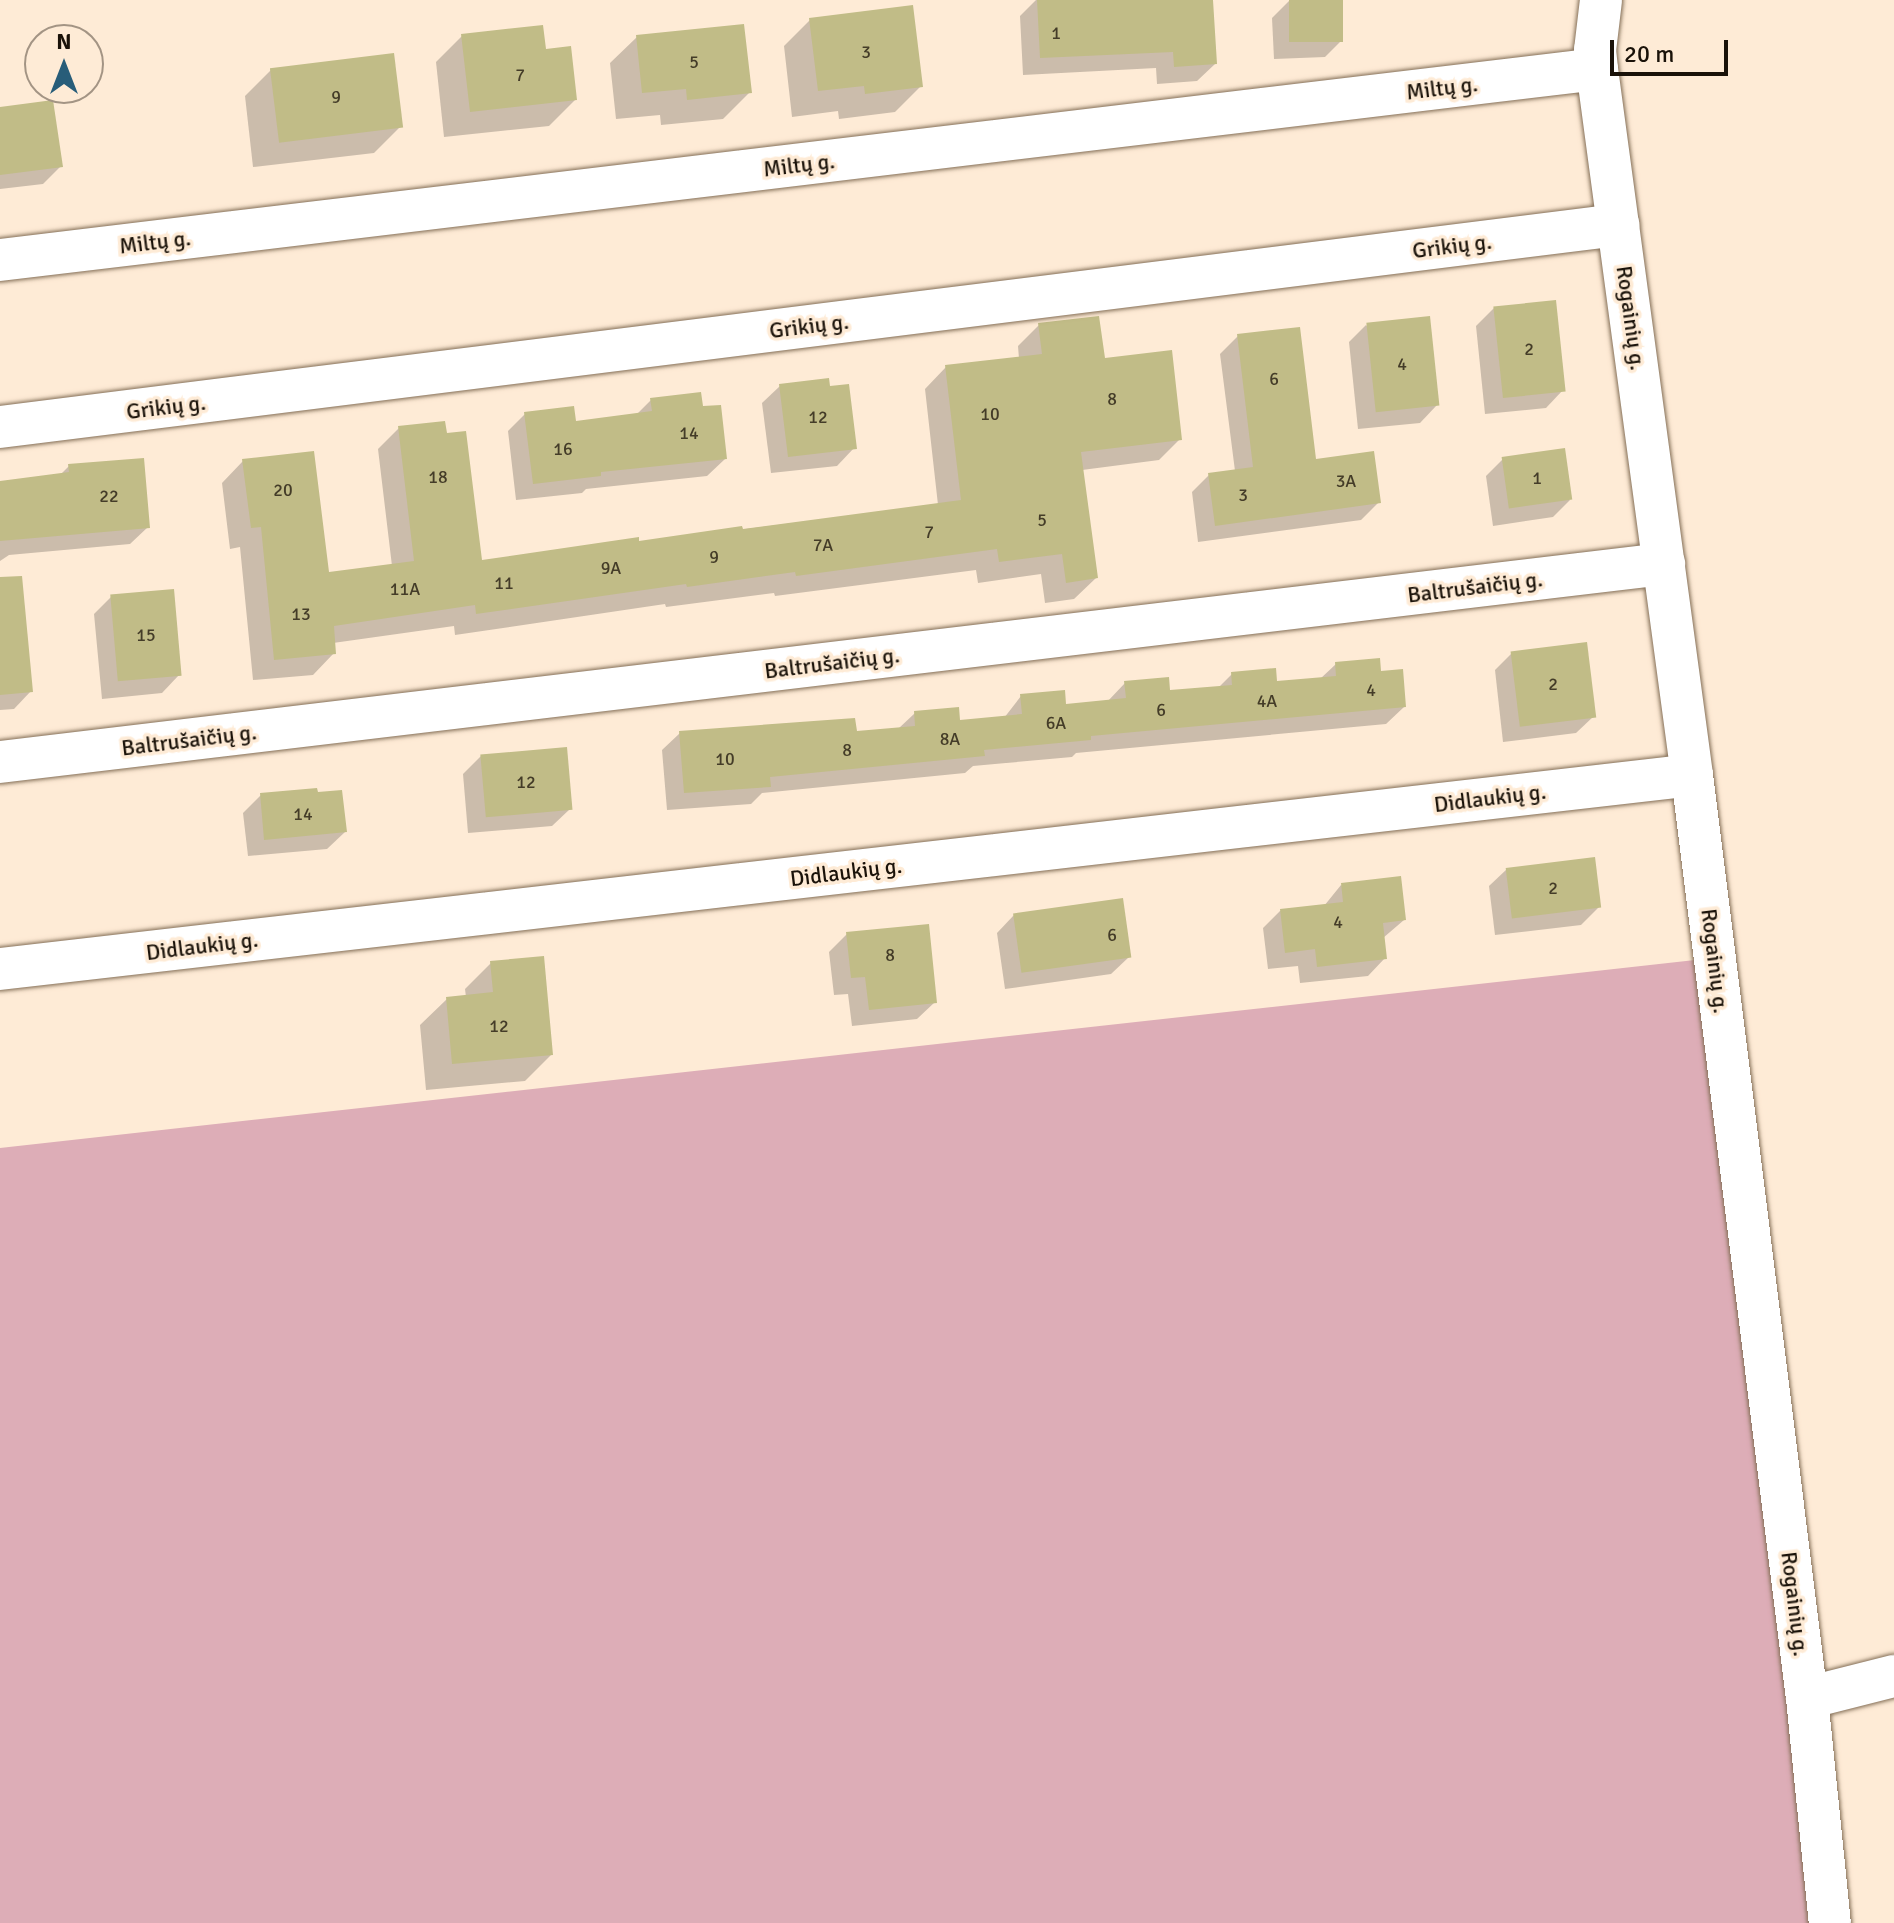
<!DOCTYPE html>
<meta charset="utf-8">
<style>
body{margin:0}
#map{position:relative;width:1894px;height:1923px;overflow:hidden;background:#feebd6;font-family:Signika,sans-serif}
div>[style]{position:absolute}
.green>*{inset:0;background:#ddadb7}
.shadow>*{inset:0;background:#0003}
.building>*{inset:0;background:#c1bc87;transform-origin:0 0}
.roads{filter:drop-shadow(0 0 2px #846f57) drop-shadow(0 0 2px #846f57)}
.street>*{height:42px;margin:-21px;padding:0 21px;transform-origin:21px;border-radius:21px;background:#fff}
span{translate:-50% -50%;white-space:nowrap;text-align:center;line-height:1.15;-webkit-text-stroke:7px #feebd6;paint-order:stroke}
.number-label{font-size:18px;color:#443c28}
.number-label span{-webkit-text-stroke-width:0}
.street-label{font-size:22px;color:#1a1209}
.north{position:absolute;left:24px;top:24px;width:80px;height:80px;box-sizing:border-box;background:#feebd6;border:2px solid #a39484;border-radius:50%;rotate:0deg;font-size:22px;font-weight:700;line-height:32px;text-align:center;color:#1a1209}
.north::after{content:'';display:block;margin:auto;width:28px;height:36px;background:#285d79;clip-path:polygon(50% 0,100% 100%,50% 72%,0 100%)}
.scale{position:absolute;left:1610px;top:40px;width:118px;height:36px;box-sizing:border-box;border:4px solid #1a1209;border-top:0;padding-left:10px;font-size:24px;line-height:28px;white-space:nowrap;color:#1a1209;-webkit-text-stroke:6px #feebd6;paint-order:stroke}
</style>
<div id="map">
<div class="green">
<i style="clip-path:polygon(1695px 960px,1818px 1923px,0 1923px,0 1148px)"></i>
</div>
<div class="shadow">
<i style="clip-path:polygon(1036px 0,1211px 0,1215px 64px,1197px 81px,1157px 84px,1156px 68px,1023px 75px,1020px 16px)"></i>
<i style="clip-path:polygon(1290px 0,1341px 0,1342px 40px,1325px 57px,1274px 59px,1272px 18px)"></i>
<i style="clip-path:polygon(810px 20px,921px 86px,895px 112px,839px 119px,838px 111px,792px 117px,784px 46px)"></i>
<i style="clip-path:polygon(462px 36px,545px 51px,575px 100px,549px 126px,444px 137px,436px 62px)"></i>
<i style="clip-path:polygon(637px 37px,750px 92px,723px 119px,661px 125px,660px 115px,616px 119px,610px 63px)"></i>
<i style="clip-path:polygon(271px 70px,401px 126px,374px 153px,253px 167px,245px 96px)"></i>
<i style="clip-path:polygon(0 109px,61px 166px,43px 184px,0 189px)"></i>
<i style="clip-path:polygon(1494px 308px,1563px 390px,1546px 408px,1485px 414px,1476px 326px)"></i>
<i style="clip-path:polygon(1039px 325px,1103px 360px,1180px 439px,1159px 460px,1082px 470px,1096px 578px,1074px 599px,1045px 603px,1041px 574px,978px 583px,976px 570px,775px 596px,774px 593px,666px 607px,665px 604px,455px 635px,454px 626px,333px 643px,334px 653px,313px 675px,253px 680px,240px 547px,230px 549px,222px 483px,243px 461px,327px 574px,392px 566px,378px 449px,399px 428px,480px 562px,938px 505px,925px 389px,946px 367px,1019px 359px,1018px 346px)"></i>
<i style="clip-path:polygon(1366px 325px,1437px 405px,1420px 423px,1358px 429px,1349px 342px)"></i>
<i style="clip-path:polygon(1238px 336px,1314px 461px,1379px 502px,1361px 520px,1198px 542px,1192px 492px,1209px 475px,1235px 471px,1220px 354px)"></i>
<i style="clip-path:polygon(780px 386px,854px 448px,837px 466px,771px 473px,762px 403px)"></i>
<i style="clip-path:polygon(651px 400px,701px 409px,725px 459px,707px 476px,586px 489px,582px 493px,516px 500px,508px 431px,525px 414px,574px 424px,636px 415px)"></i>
<i style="clip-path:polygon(1503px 459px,1570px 500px,1553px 517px,1493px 526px,1486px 476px)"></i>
<i style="clip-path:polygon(69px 466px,148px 527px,130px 544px,9px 555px,0 561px,0 483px,60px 475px)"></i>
<i style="clip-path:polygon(111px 597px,179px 675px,162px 693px,102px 699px,94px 614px)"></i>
<i style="clip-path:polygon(0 609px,31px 691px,14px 709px,0 710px)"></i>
<i style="clip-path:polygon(1512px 653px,1594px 716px,1576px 733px,1503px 742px,1495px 670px)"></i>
<i style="clip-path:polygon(1336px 664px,1379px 673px,1404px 707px,1386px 724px,1076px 753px,1072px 757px,973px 766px,965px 773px,762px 793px,751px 804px,667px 810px,662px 750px,680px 733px,855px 733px,898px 729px,915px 713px,958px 722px,1004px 718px,1021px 696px,1065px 706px,1107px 702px,1125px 683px,1169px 693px,1218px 688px,1232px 674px,1275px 684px,1320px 679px)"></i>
<i style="clip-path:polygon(481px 756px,570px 809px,552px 826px,468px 833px,463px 774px)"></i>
<i style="clip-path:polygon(261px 795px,345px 832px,327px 849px,248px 856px,243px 813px)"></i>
<i style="clip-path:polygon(1507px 869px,1599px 907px,1581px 925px,1495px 935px,1489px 886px)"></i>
<i style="clip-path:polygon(1341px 885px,1404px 920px,1383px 938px,1385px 958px,1368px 976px,1300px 983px,1298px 966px,1268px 969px,1263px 928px,1280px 911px,1324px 906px)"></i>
<i style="clip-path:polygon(1014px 915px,1129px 957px,1111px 974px,1005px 989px,997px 933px)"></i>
<i style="clip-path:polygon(847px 934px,935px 1002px,917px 1019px,852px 1026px,848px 994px,834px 995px,829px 952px)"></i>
<i style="clip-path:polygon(491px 963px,551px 1055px,525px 1081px,426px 1090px,420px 1025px,447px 999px,466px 997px,465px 989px)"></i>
</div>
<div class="building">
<i style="clip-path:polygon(1037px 0,1213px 0,1217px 64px,1174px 67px,1173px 52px,1040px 58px)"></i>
<i style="left:1289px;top:0;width:54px;height:42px"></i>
<i style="clip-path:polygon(913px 5px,923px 87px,865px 94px,864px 86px,818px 91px,809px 18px)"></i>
<i style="clip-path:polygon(744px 24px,752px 93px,687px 100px,686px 89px,642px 93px,636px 35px)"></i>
<i style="clip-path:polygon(543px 25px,546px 49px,571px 46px,577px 100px,470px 112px,461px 34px)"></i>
<i style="left:394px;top:53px;width:75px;height:125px;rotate:83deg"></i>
<i style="clip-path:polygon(53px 100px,63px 167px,0 175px,0 107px)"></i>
<i style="left:1556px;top:300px;width:92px;height:63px;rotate:84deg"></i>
<i style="clip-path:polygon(1099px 316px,1105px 358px,1172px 350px,1182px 440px,1081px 452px,1098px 578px,1066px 583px,1062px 554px,999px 562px,997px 549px,796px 576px,795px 572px,687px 587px,686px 584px,476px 614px,475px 605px,334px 626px,336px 654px,274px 660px,261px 527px,251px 528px,242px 459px,314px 451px,329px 572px,414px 561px,398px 426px,445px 421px,447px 433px,466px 431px,482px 560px,639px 537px,639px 541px,742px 526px,743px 529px,961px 500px,945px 365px,1042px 354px,1038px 323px)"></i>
<i style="left:1430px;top:316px;width:90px;height:64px;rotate:84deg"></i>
<i style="clip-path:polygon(1300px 327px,1316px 459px,1374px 451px,1381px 503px,1215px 526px,1208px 473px,1253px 467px,1237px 334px)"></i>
<i style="clip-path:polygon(829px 378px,830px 386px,849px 384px,857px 449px,788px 457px,779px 384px)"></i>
<i style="clip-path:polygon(701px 392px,703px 406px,721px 405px,727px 459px,601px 472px,601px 476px,533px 484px,524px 412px,574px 406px,576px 421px,652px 411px,650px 398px)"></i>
<i style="left:1565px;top:448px;width:52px;height:64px;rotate:82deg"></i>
<i style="clip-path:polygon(144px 458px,150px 528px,0 541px,0 481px,69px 472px,68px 464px)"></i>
<i style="clip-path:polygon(22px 576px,33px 692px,0 695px,0 577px)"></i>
<i style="left:174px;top:589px;width:87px;height:64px;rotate:85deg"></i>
<i style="left:1587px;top:642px;width:76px;height:77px;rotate:83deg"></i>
<i style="clip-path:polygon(1380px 658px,1381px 671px,1403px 669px,1406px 707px,1091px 736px,1091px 740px,984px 750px,985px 756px,770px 777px,771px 787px,684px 793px,679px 731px,855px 718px,857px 731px,915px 726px,914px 711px,959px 707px,960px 720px,1022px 714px,1020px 694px,1065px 690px,1066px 704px,1126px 698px,1124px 681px,1169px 677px,1170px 690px,1232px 685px,1231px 672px,1276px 668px,1277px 681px,1336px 676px,1335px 662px)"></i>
<i style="left:567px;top:747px;width:63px;height:87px;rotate:85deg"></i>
<i style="clip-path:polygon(317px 788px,318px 792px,342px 790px,347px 832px,264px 840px,260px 793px)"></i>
<i style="left:1595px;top:857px;width:51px;height:90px;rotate:83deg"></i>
<i style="clip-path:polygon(1401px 876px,1406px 920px,1383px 923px,1387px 959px,1317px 967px,1315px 949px,1285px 953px,1280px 909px,1343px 902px,1341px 883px)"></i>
<i style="left:1123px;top:898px;width:60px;height:111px;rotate:82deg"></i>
<i style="clip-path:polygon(929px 924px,937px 1003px,869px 1010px,865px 977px,851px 978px,846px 932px)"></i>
<i style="clip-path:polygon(544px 956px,553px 1055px,452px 1064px,446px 997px,493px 992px,490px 961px)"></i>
</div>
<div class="roads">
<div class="street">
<i style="left:1601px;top:0;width:50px;rotate:96.8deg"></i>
<i style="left:1595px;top:50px;width:19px;rotate:84deg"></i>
<i style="left:1597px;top:69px;width:712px;rotate:82.34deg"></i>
<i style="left:1692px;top:775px;width:930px;rotate:82.9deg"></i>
<i style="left:1807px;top:1698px;width:226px;rotate:84.2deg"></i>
<i style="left:0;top:260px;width:1608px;rotate:-6.82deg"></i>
<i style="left:0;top:427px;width:1631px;rotate:-7.12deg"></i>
<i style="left:0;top:762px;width:1676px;rotate:-6.79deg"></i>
<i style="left:0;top:969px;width:1703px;rotate:-6.54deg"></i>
<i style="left:1807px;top:1698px;width:90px;rotate:-14.2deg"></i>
</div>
</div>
<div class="number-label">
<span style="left:1056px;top:33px">1</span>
<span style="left:866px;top:52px">3</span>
<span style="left:694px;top:62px">5</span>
<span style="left:520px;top:75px">7</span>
<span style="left:336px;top:97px">9</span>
<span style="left:1529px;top:349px">2</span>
<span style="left:1402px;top:364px">4</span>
<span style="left:1274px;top:379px">6</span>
<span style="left:1112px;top:399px">8</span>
<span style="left:990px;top:414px">10</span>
<span style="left:818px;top:417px">12</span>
<span style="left:689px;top:433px">14</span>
<span style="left:563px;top:449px">16</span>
<span style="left:438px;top:477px">18</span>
<span style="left:1537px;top:478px">1</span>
<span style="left:1346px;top:481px">3A</span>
<span style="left:283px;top:490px">20</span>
<span style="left:1243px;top:495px">3</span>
<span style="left:109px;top:496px">22</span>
<span style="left:1042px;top:520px">5</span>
<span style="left:929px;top:532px">7</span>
<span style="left:823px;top:545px">7A</span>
<span style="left:714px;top:557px">9</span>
<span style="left:611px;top:568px">9A</span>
<span style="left:504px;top:583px">11</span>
<span style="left:405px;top:589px">11A</span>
<span style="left:301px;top:614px">13</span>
<span style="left:146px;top:635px">15</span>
<span style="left:1553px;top:684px">2</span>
<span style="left:1371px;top:690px">4</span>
<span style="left:1267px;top:701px">4A</span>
<span style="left:1161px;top:710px">6</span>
<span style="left:1056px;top:723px">6A</span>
<span style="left:950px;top:739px">8A</span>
<span style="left:847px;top:750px">8</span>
<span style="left:725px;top:759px">10</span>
<span style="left:526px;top:782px">12</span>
<span style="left:303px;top:814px">14</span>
<span style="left:1553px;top:888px">2</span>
<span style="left:1338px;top:922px">4</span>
<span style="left:1112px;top:935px">6</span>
<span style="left:890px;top:955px">8</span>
<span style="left:499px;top:1026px">12</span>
</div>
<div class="street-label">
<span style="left:1442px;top:88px;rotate:-7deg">Miltų g.</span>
<span style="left:799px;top:165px;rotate:-7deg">Miltų g.</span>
<span style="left:155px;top:242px;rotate:-7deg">Miltų g.</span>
<span style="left:1452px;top:246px;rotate:-7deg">Grikių g.</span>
<span style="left:1631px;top:318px;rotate:82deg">Rogainių g.</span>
<span style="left:809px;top:326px;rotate:-7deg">Grikių g.</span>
<span style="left:166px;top:407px;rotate:-7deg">Grikių g.</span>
<span style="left:1475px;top:587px;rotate:-7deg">Baltrušaičių g.</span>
<span style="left:832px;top:663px;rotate:-7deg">Baltrušaičių g.</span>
<span style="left:189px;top:740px;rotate:-7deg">Baltrušaičių g.</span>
<span style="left:1490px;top:798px;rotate:-7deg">Didlaukių g.</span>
<span style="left:846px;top:872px;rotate:-7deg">Didlaukių g.</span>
<span style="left:202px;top:946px;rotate:-7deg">Didlaukių g.</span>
<span style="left:1715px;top:961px;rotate:83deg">Rogainių g.</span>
<span style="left:1795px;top:1604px;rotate:83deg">Rogainių g.</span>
</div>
<div class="north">N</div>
<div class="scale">20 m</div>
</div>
